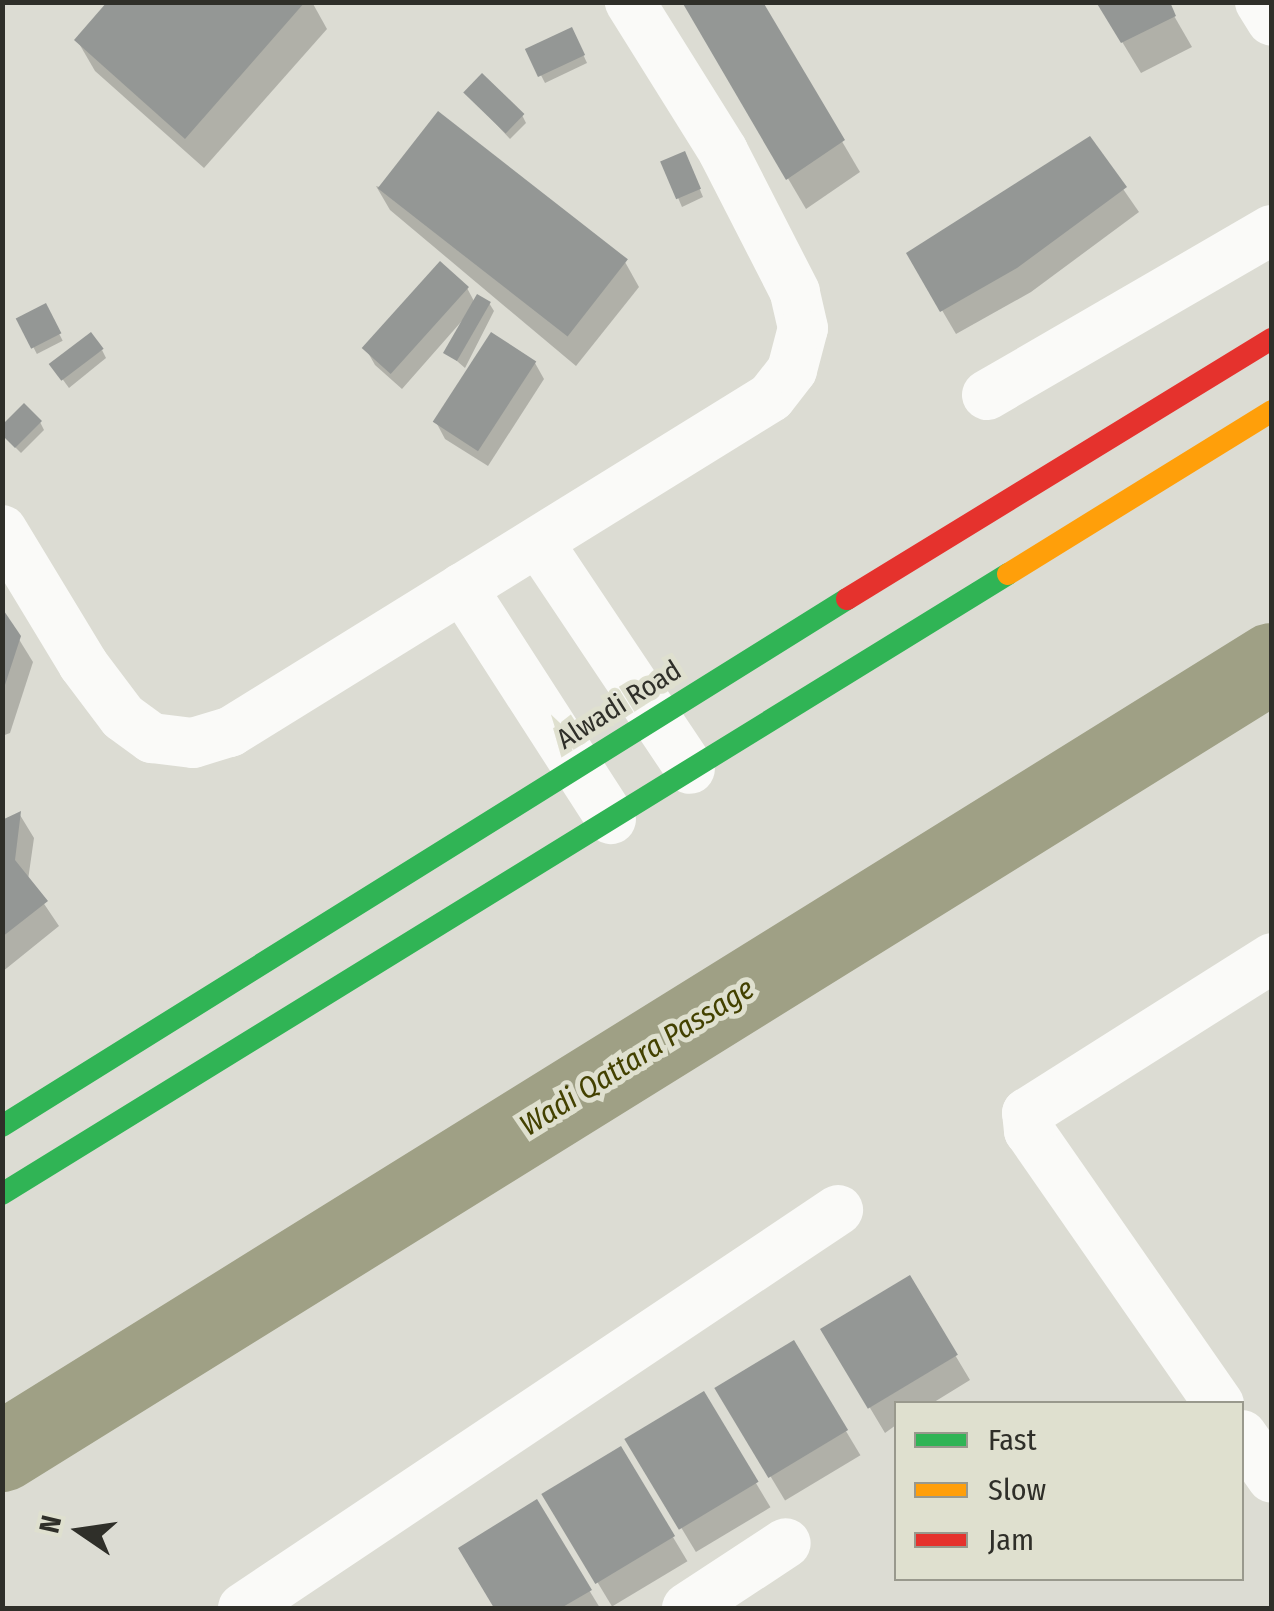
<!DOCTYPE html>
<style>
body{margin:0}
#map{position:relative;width:1274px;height:1611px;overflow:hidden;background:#dcdcd3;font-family:"Fira Sans Condensed",sans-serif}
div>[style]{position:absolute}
.shadow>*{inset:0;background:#0003;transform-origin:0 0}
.river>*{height:80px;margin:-40px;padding:0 40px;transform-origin:40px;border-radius:40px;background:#9fa085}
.building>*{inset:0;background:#949795;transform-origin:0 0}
.street>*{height:50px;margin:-25px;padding:0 25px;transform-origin:25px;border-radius:25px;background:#fafaf8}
.fast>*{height:22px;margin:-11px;padding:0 11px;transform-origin:11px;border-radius:11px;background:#30b455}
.slow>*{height:22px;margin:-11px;padding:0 11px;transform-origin:11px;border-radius:11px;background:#ff9f0a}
.jam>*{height:22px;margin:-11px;padding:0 11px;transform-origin:11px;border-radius:11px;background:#e5322d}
span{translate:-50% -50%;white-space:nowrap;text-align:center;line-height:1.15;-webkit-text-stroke:10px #dfe0cf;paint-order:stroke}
.street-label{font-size:28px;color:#2f2f29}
.water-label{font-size:30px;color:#434100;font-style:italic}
.frame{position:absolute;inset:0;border:5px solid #2f2f29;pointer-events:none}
.legend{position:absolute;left:894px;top:1401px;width:350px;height:180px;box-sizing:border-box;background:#dfe0cf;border:2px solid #99998d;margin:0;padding:12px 18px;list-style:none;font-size:30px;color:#2f2f29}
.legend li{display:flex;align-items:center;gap:20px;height:50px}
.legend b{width:50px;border:2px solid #99998d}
.north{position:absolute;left:30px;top:1481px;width:100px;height:100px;-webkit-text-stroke:8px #dfe0cf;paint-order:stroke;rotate:283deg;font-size:28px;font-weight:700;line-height:40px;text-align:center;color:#2f2f29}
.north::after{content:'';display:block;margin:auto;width:35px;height:45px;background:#2f2f29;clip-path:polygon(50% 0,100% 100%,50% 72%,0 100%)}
</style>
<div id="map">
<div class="shadow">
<i style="clip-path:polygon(110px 2px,312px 2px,327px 29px,204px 168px,95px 71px,77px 40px)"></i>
<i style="clip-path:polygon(684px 2px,760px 2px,860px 172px,806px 209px)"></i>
<i style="clip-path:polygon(1098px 2px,1166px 2px,1192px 47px,1141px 73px)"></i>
<i style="clip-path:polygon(575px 37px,587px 63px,545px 83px,528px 50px)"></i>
<i style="clip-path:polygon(467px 93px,522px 115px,526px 123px,510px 139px)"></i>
<i style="clip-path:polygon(1089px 140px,1139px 212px,1031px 292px,956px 334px,909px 254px)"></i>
<i style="clip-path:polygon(688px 161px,703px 197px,682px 207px,663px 163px)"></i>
<i style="clip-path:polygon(376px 186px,625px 262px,639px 287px,576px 366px,390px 210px)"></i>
<i style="clip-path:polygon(467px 288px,475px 303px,489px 303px,494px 311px,465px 368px,450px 355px,468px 314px,402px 389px,375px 365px,366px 349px)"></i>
<i style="left:45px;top:306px;width:39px;height:29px;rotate:63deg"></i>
<i style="clip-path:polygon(102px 350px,106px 358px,69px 388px,58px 373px)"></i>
<i style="clip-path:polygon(535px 363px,544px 379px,488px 466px,445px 439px,436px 422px)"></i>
<i style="clip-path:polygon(40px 422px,44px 430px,21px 453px,2px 434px)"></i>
<i style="clip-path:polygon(2px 612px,33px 662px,10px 733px,2px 736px)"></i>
<i style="clip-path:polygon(20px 815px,34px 838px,28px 880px,59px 926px,2px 972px,2px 823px)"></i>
<i style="clip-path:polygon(909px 1278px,970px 1380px,931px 1404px,896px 1404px,896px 1425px,885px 1433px,824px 1331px)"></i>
<i style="left:793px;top:1343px;width:131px;height:88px;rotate:59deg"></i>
<i style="left:703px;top:1395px;width:131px;height:87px;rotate:59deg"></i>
<i style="left:620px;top:1449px;width:131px;height:88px;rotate:59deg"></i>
<i style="clip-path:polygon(536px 1503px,600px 1608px,496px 1608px,461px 1549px)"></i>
</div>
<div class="river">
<i style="left:2px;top:1452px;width:1495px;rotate:-31.85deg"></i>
</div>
<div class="building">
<i style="clip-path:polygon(107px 2px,305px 2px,185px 139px,74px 40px)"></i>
<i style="clip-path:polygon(682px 2px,763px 2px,845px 140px,786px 180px)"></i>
<i style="clip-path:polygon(1096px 2px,1170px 2px,1176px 16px,1121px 43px)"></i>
<i style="left:572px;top:27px;width:31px;height:52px;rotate:65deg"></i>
<i style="left:482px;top:73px;width:59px;height:27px;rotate:44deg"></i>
<i style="left:438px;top:111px;width:241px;height:98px;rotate:38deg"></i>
<i style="clip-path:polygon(1090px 136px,1127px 187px,1017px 268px,940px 312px,906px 253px)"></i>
<i style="left:685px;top:151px;width:41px;height:27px;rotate:67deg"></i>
<i style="left:440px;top:261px;width:39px;height:117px;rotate:42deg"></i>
<i style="left:477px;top:294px;width:16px;height:68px;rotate:30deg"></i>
<i style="left:46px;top:303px;width:34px;height:34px;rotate:63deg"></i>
<i style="left:91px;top:332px;width:21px;height:53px;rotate:53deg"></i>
<i style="left:491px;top:332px;width:54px;height:107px;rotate:33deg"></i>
<i style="clip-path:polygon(24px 403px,42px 421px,15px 448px,2px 435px,2px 425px)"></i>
<i style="clip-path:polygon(2px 608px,21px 636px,3px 691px,2px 690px)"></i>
<i style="clip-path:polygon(21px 811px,15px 860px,48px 901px,2px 937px,2px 820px)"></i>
<i style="left:910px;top:1275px;width:93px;height:105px;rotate:59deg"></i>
<i style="left:794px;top:1340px;width:105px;height:93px;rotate:59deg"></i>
<i style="left:704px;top:1391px;width:106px;height:93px;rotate:59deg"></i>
<i style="left:621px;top:1446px;width:105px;height:93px;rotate:59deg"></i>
<i style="clip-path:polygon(537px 1499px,592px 1590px,561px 1608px,494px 1608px,458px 1548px)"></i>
</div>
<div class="street">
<i style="left:1260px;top:2px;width:22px;rotate:58deg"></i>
<i style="left:987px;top:395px;width:329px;rotate:-30.1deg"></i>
<i style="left:2px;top:530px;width:157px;rotate:58.8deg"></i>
<i style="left:83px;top:664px;width:66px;rotate:53deg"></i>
<i style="left:123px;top:717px;width:36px;rotate:36deg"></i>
<i style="left:152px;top:738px;width:41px;rotate:7deg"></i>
<i style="left:193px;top:743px;width:39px;rotate:-17deg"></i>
<i style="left:230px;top:732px;width:636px;rotate:-31.77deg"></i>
<i style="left:771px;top:397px;width:34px;rotate:-52deg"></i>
<i style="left:792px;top:370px;width:43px;rotate:-75.3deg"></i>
<i style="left:803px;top:328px;width:37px;rotate:-103deg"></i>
<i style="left:795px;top:292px;width:158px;rotate:-117.1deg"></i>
<i style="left:723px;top:151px;width:176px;rotate:-122deg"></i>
<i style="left:538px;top:542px;width:273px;rotate:56.2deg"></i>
<i style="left:462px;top:588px;width:275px;rotate:57.2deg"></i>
<i style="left:1219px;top:1404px;width:333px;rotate:-124.8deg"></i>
<i style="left:1029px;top:1131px;width:18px;rotate:-96deg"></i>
<i style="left:1027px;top:1113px;width:290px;rotate:-32.3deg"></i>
<i style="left:1242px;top:1435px;width:52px;rotate:55.1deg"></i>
<i style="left:243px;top:1608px;width:716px;rotate:-33.78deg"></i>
<i style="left:687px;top:1608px;width:118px;rotate:-33.3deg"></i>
</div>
<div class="fast">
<i style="left:2px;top:1126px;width:996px;rotate:-31.95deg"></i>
<i style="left:2px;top:1194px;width:1182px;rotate:-31.65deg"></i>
</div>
<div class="slow">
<i style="left:1008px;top:574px;width:310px;rotate:-31.7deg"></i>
</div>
<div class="jam">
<i style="left:847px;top:599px;width:498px;rotate:-31.5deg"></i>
</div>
<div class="street-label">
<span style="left:619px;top:705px;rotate:-32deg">Alwadi Road</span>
</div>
<div class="water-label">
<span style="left:637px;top:1057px;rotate:-32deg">Wadi Qattara Passage</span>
</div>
<div class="frame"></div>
<ul class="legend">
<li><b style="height:12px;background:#30b455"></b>Fast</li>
<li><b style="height:12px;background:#ff9f0a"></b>Slow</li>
<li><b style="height:12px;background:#e5322d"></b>Jam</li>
</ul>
<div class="north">N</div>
</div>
